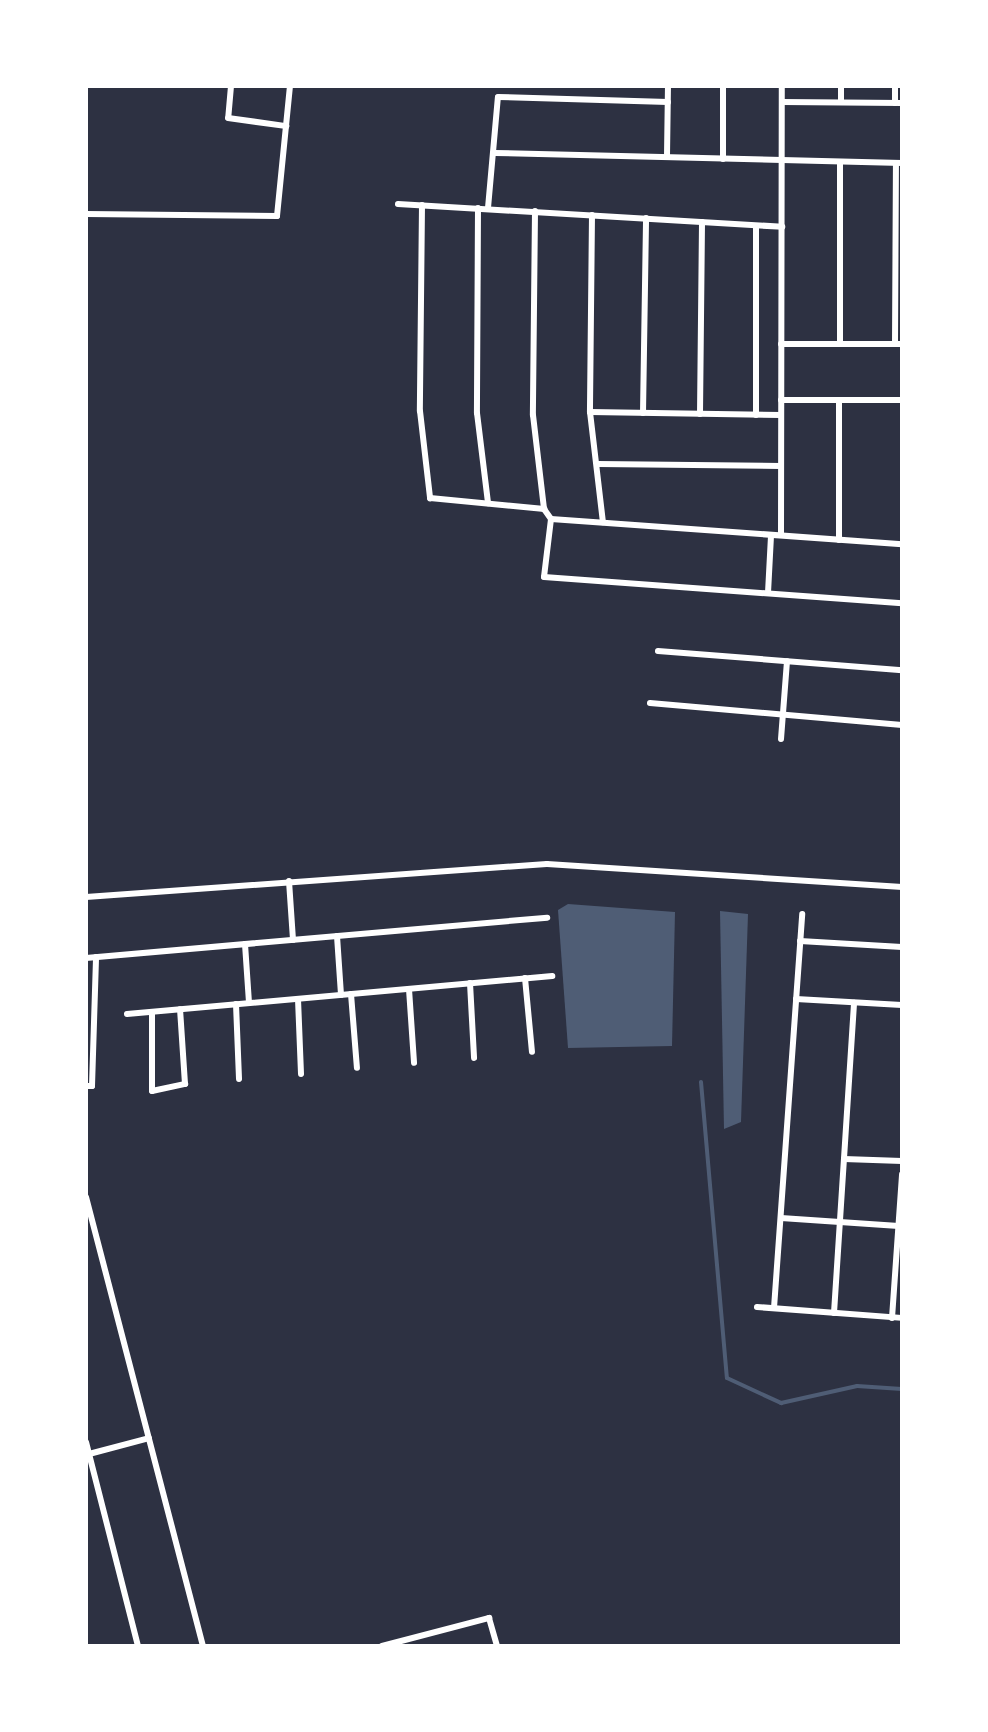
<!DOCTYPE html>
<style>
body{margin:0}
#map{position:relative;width:988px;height:1732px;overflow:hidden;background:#2d3142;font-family:"Varela Round",sans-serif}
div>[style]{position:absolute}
.water>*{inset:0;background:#4f5d75}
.stream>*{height:4px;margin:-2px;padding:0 2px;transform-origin:2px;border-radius:2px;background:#4f5d75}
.minor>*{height:6px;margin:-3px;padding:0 3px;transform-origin:3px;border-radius:3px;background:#fff}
span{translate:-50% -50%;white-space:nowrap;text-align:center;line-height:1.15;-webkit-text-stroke:6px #fff;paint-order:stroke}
.frame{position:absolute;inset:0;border:88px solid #fff;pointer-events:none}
</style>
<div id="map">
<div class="water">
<i style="clip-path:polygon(568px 904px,675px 912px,672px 1046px,568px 1048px,558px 910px)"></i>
<i style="clip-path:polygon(720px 911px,748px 914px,741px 1122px,724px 1129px)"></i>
</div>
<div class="stream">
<i style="left:701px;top:1082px;width:297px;rotate:85deg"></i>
<i style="left:727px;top:1378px;width:60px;rotate:24.8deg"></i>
<i style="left:781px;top:1403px;width:78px;rotate:-12.6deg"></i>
<i style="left:857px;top:1386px;width:45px;rotate:3.8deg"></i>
</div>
<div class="minor">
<i style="left:231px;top:86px;width:32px;rotate:95deg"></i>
<i style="left:228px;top:118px;width:59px;rotate:7.9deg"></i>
<i style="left:782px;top:102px;width:120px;rotate:0.5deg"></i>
<i style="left:841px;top:102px;width:16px;rotate:-90deg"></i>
<i style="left:895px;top:103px;width:17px;rotate:-90deg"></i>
<i style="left:495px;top:153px;width:407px;rotate:1.4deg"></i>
<i style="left:667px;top:156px;width:70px;rotate:-89.2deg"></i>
<i style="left:723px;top:159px;width:73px;rotate:-90deg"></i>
<i style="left:840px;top:163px;width:181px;rotate:90deg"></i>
<i style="left:398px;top:204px;width:385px;rotate:3.4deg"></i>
<i style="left:422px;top:205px;width:206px;rotate:90.6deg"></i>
<i style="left:420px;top:411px;width:88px;rotate:83.4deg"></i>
<i style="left:430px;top:498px;width:115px;rotate:5.5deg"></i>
<i style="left:544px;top:509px;width:12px;rotate:55deg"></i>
<i style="left:551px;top:519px;width:352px;rotate:4.1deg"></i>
<i style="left:478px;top:208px;width:205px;rotate:90.3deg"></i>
<i style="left:477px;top:413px;width:91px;rotate:83deg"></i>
<i style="left:488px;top:208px;width:111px;rotate:-84.9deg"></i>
<i style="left:498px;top:97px;width:170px;rotate:1.7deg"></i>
<i style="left:535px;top:211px;width:204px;rotate:90.6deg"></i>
<i style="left:533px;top:415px;width:95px;rotate:83.3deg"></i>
<i style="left:86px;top:214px;width:191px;rotate:0.6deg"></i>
<i style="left:277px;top:216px;width:131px;rotate:-84.3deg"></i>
<i style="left:592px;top:215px;width:197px;rotate:90.6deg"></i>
<i style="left:590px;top:412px;width:111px;rotate:83.3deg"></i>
<i style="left:756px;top:226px;width:189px;rotate:90deg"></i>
<i style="left:781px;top:344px;width:121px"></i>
<i style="left:895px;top:344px;width:181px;rotate:-89.7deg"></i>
<i style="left:781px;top:400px;width:121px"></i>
<i style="left:839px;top:400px;width:140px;rotate:90deg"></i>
<i style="left:590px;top:412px;width:191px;rotate:0.9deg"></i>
<i style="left:643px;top:413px;width:195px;rotate:-89.1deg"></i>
<i style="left:700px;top:414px;width:192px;rotate:-89.4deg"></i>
<i style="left:598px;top:464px;width:183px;rotate:0.6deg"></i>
<i style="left:551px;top:519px;width:58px;rotate:96.9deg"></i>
<i style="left:544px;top:577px;width:359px;rotate:4.2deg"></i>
<i style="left:781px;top:535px;width:449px;rotate:-89.9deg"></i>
<i style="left:768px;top:593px;width:58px;rotate:-87deg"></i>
<i style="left:658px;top:651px;width:245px;rotate:4.5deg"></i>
<i style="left:650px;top:703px;width:253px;rotate:5deg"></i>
<i style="left:781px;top:739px;width:78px;rotate:-85.6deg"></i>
<i style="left:289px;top:881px;width:59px;rotate:86.1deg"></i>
<i style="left:86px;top:897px;width:462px;rotate:-4.1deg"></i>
<i style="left:547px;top:864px;width:356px;rotate:3.7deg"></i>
<i style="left:337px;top:936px;width:59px;rotate:86.1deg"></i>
<i style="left:800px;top:941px;width:102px;rotate:3.4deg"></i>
<i style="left:245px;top:944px;width:59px;rotate:86.1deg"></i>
<i style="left:86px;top:958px;width:463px;rotate:-5deg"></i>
<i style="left:525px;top:978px;width:74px;rotate:84.6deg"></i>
<i style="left:470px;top:983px;width:75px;rotate:86.9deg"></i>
<i style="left:409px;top:989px;width:74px;rotate:86.1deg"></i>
<i style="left:351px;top:994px;width:74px;rotate:85.4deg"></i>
<i style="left:298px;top:999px;width:75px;rotate:87.7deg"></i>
<i style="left:796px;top:999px;width:106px;rotate:3.2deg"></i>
<i style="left:236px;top:1004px;width:75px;rotate:87.7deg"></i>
<i style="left:152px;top:1012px;width:79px;rotate:90deg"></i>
<i style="left:152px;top:1091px;width:34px;rotate:-12deg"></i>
<i style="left:185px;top:1084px;width:75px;rotate:-93.8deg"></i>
<i style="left:127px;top:1014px;width:427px;rotate:-5.1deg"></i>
<i style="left:86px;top:1086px;width:6px"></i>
<i style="left:92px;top:1086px;width:129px;rotate:-88.2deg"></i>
<i style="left:844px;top:1159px;width:58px;rotate:2deg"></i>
<i style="left:86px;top:1197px;width:464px;rotate:75.4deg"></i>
<i style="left:781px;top:1218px;width:118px;rotate:3.9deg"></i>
<i style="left:757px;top:1307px;width:145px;rotate:4.3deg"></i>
<i style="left:774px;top:1308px;width:395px;rotate:-85.9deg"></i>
<i style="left:834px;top:1313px;width:311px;rotate:-86.3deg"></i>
<i style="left:892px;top:1318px;width:144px;rotate:-86deg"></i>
<i style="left:86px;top:1442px;width:211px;rotate:75.7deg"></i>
<i style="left:89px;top:1454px;width:62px;rotate:-14.9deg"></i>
<i style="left:382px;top:1646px;width:111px;rotate:-14.7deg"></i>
<i style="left:489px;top:1618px;width:29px;rotate:74deg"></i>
</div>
<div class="frame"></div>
</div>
